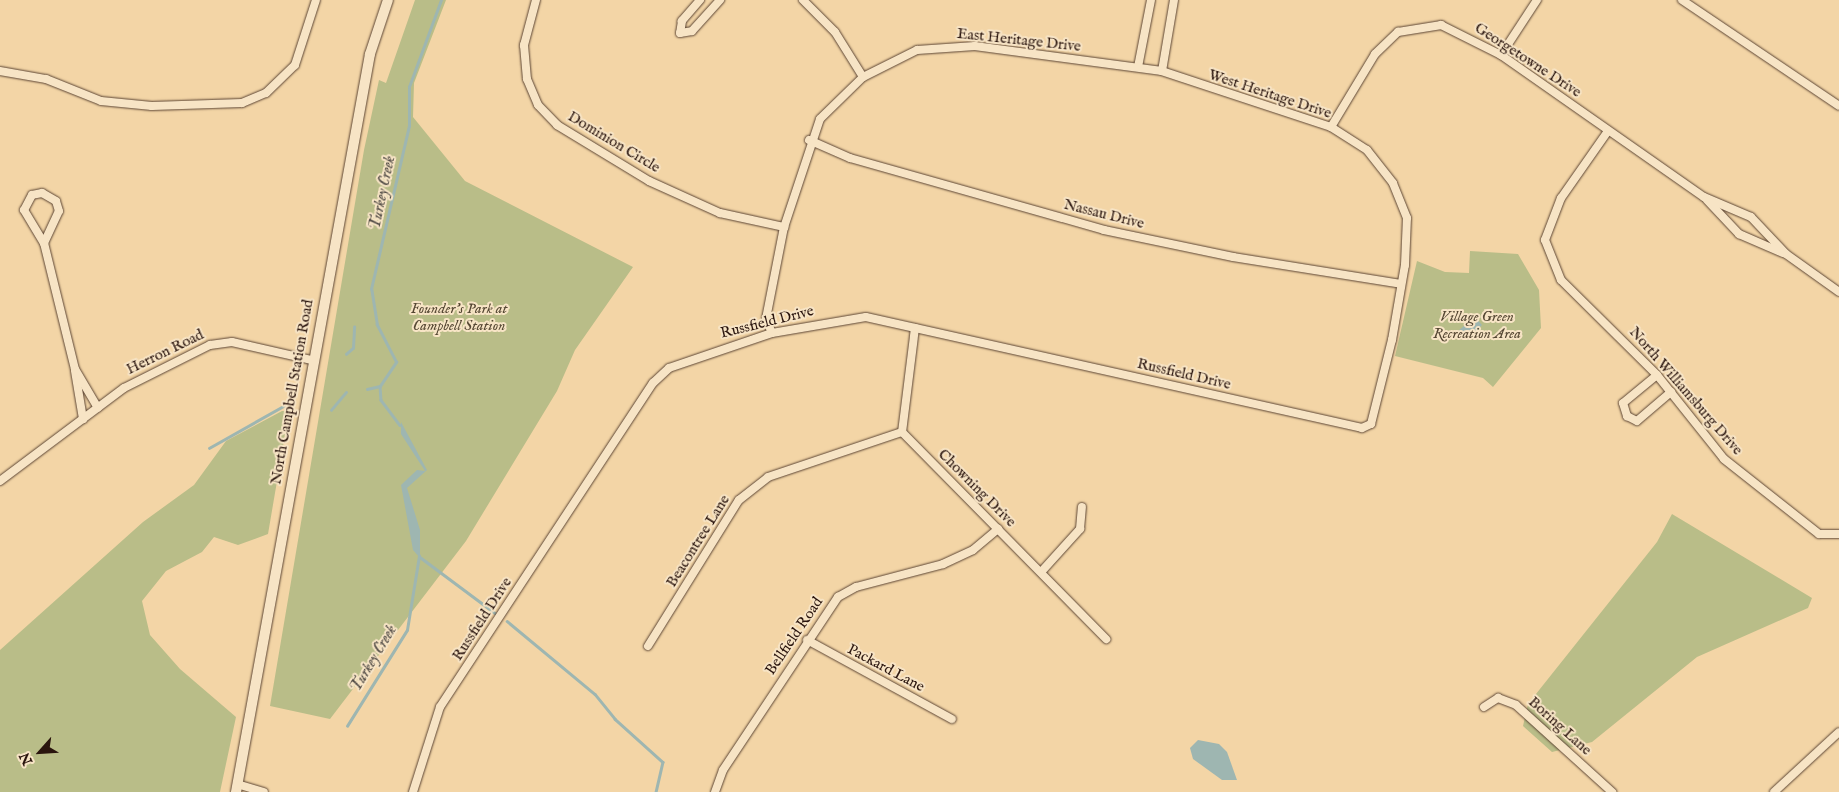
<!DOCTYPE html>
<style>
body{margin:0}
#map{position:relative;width:1839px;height:792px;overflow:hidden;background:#f3d5a6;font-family:"IM FELL English",serif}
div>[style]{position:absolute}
.green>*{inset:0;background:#b9bd88}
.water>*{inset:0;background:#9eb6b1}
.stream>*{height:2.5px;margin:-1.25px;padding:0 1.25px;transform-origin:1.25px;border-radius:1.25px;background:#9eb6b1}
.roads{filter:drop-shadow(0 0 1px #5c4534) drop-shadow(0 0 1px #5c4534)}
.minor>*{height:8px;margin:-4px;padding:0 4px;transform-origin:4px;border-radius:4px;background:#f7e4c5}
.secondary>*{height:10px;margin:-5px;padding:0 5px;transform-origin:5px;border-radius:5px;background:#f7e4c5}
span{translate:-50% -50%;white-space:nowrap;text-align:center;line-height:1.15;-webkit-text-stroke:4px #f7e4c5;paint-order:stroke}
.street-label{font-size:15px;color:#2a150e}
.park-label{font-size:15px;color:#554733;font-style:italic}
.water-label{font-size:16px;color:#534d47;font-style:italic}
.north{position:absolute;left:15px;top:727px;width:50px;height:50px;-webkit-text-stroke:4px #f7e4c5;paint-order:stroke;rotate:244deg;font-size:14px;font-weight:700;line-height:20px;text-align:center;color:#2a150e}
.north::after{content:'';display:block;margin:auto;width:18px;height:22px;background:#2a150e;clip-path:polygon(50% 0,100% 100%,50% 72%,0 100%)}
</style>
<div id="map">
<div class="green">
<i style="clip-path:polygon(415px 0,446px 0,414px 83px,413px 117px,465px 181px,633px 267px,575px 350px,557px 391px,466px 541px,330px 719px,270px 706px,364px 150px,379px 80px,386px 83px)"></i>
<i style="clip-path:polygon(1470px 251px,1518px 254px,1539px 290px,1541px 328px,1493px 387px,1483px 378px,1395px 356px,1417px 261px,1445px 272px,1469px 273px)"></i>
<i style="clip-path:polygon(282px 411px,289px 411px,268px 534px,238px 545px,214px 537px,202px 552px,166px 571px,142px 601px,150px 635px,180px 669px,236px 717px,220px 792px,0 792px,0 650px,143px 522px,194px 485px,226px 441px)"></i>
<i style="clip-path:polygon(1672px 514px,1812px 598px,1808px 608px,1697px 657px,1592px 742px,1552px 752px,1523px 726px,1528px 704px,1657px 542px)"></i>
</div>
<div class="water">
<i style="clip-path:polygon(1475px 317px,1482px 325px,1478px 329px,1480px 337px,1465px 340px,1458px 331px)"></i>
<i style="clip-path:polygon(401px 422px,427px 470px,407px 488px,420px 530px,420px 558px,413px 550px,401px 485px,417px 470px,425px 471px,401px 434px)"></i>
<i style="clip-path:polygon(1198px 740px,1219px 744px,1227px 752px,1237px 780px,1222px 780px,1193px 759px,1190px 748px)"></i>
</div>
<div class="stream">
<i style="left:346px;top:354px;width:9px;rotate:-41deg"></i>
<i style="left:353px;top:348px;width:21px;rotate:-87deg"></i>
<i style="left:380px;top:386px;width:14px;rotate:86deg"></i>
<i style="left:381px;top:400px;width:31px;rotate:53deg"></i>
<i style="left:367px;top:389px;width:13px;rotate:-13deg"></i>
<i style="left:380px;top:386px;width:29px;rotate:-56deg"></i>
<i style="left:396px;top:362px;width:42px;rotate:-117.2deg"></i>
<i style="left:377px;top:325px;width:36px;rotate:-99deg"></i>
<i style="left:371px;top:289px;width:167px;rotate:-76.9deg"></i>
<i style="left:409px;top:126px;width:39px;rotate:-90deg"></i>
<i style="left:409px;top:87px;width:93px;rotate:-69.8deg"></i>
<i style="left:331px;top:410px;width:23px;rotate:-50deg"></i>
<i style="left:209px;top:448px;width:90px;rotate:-29.4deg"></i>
<i style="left:420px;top:557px;width:94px;rotate:36.7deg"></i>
<i style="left:507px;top:621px;width:114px;rotate:39.7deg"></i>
<i style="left:595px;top:694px;width:32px;rotate:51deg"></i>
<i style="left:615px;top:719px;width:64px;rotate:41.9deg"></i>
<i style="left:663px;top:762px;width:31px;rotate:103deg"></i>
<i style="left:347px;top:726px;width:113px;rotate:-58deg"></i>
<i style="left:407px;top:630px;width:75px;rotate:-80.8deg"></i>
</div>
<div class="roads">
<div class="minor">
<i style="left:536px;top:0;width:47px;rotate:104.9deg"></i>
<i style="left:524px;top:45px;width:34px;rotate:85deg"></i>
<i style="left:527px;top:79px;width:28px;rotate:67deg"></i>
<i style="left:538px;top:105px;width:28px;rotate:46deg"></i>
<i style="left:557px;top:125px;width:108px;rotate:31.3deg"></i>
<i style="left:649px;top:181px;width:78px;rotate:24.3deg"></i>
<i style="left:720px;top:213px;width:66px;rotate:12.3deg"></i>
<i style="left:700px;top:0;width:28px;rotate:131deg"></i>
<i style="left:682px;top:21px;width:12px;rotate:99deg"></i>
<i style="left:680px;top:33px;width:12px;rotate:-9deg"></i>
<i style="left:692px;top:31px;width:42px;rotate:-47.9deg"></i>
<i style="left:803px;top:0;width:45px;rotate:45deg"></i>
<i style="left:835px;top:32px;width:53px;rotate:58.1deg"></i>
<i style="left:1682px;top:0;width:189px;rotate:34deg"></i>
<i style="left:1501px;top:55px;width:66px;rotate:-56.8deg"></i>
<i style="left:1138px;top:67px;width:68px;rotate:-79deg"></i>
<i style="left:0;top:71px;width:47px;rotate:9.9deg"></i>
<i style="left:46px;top:79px;width:59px;rotate:21.8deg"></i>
<i style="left:101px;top:101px;width:51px;rotate:5.6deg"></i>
<i style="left:152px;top:106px;width:90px;rotate:-1.9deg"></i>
<i style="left:242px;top:103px;width:26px;rotate:-23deg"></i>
<i style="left:266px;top:93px;width:40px;rotate:-44deg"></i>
<i style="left:295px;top:65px;width:68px;rotate:-72.1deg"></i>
<i style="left:1162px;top:71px;width:72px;rotate:-80.4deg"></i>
<i style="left:1331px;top:127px;width:85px;rotate:-58.9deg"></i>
<i style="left:1375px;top:54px;width:32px;rotate:-44deg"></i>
<i style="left:1398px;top:32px;width:44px;rotate:-9.2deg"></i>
<i style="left:1441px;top:25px;width:67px;rotate:26.6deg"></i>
<i style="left:1501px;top:55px;width:248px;rotate:35deg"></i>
<i style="left:1704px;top:197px;width:51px;rotate:23.1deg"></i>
<i style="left:1751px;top:217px;width:51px;rotate:46.6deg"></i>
<i style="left:1786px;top:254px;width:65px;rotate:35.6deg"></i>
<i style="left:1608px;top:131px;width:82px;rotate:125deg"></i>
<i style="left:1561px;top:198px;width:45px;rotate:110.9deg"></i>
<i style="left:1545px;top:240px;width:43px;rotate:68.2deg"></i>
<i style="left:1561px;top:280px;width:135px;rotate:44.7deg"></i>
<i style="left:1657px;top:375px;width:107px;rotate:51.4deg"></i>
<i style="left:1724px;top:459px;width:121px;rotate:38.3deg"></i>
<i style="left:1819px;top:534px;width:20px"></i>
<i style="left:809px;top:140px;width:45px;rotate:23.7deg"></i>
<i style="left:850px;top:158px;width:264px;rotate:15.8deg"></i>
<i style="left:1104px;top:230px;width:132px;rotate:11.8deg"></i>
<i style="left:1233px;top:257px;width:170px;rotate:9.1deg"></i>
<i style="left:1707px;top:200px;width:47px;rotate:46.7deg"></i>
<i style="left:1739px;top:234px;width:48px;rotate:23.4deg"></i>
<i style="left:44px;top:243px;width:35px;rotate:-65deg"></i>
<i style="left:59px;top:211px;width:10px;rotate:-107deg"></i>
<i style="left:56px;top:201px;width:16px;rotate:-150deg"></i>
<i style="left:42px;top:193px;width:10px;rotate:169deg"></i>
<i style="left:32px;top:195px;width:17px;rotate:118deg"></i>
<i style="left:24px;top:210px;width:39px;rotate:59deg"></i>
<i style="left:44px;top:243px;width:130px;rotate:76.2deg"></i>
<i style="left:75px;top:369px;width:45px;rotate:59.5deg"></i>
<i style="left:915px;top:328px;width:105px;rotate:97.1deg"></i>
<i style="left:902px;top:432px;width:291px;rotate:45.4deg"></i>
<i style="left:75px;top:371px;width:49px;rotate:80.5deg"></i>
<i style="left:1657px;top:375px;width:44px;rotate:140.5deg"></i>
<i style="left:1623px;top:403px;width:14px;rotate:73deg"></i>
<i style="left:1627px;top:416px;width:11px;rotate:27deg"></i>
<i style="left:1637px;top:421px;width:45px;rotate:-40.5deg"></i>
<i style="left:0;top:481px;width:155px;rotate:-36.9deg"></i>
<i style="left:124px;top:388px;width:96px;rotate:-26.6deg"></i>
<i style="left:210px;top:345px;width:22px;rotate:-8deg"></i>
<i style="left:232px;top:342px;width:82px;rotate:12.7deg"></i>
<i style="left:1042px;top:571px;width:57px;rotate:-47.9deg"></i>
<i style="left:1080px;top:529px;width:22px;rotate:-85deg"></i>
<i style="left:807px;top:640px;width:165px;rotate:28.6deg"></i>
<i style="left:648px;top:646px;width:172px;rotate:-58.1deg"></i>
<i style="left:739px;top:500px;width:37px;rotate:-38deg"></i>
<i style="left:768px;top:477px;width:141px;rotate:-18.6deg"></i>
<i style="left:1484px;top:707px;width:17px;rotate:-33deg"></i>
<i style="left:1498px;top:698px;width:19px;rotate:21deg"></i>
<i style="left:1516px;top:705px;width:130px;rotate:42.2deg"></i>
<i style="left:237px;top:784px;width:28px;rotate:17deg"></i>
<i style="left:413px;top:792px;width:89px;rotate:-72.4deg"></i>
<i style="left:440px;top:707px;width:388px;rotate:-56.7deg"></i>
<i style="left:653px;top:383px;width:22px;rotate:-43deg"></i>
<i style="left:669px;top:368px;width:109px;rotate:-18.8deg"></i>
<i style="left:772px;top:333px;width:95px;rotate:-9.7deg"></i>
<i style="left:866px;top:317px;width:508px;rotate:12.61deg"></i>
<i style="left:1362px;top:428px;width:10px;rotate:-24deg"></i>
<i style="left:1371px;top:424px;width:87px;rotate:-76deg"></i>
<i style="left:1392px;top:340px;width:76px;rotate:-80.2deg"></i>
<i style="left:1405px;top:265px;width:47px;rotate:-87.6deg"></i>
<i style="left:1407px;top:218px;width:38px;rotate:-112deg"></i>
<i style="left:1393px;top:183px;width:42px;rotate:-128.2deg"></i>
<i style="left:1367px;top:150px;width:43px;rotate:-147.4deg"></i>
<i style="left:1331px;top:127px;width:178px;rotate:-161.7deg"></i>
<i style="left:1162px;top:71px;width:189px;rotate:-172.4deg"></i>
<i style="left:975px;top:46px;width:58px;rotate:176.1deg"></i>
<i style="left:917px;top:50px;width:60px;rotate:153.4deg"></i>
<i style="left:863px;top:77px;width:60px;rotate:135.7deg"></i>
<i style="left:820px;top:119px;width:114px;rotate:108.4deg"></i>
<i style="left:784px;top:227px;width:94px;rotate:101.1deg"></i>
<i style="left:766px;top:319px;width:15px;rotate:67deg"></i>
<i style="left:715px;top:792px;width:23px;rotate:-70deg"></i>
<i style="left:723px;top:770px;width:208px;rotate:-56.4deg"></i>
<i style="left:838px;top:597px;width:21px;rotate:-29deg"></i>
<i style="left:856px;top:587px;width:90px;rotate:-14.8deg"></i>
<i style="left:943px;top:564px;width:33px;rotate:-25deg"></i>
<i style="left:973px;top:550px;width:33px;rotate:-40deg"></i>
<i style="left:1774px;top:792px;width:88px;rotate:-42.7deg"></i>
</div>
<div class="secondary">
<i style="left:236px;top:792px;width:750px;rotate:-79.71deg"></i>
<i style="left:370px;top:54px;width:57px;rotate:-71.6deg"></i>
</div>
</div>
<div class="street-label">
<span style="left:1019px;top:40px;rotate:6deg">East Heritage Drive</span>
<span style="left:1528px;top:60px;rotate:33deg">Georgetowne Drive</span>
<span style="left:1270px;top:94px;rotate:18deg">West Heritage Drive</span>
<span style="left:614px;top:142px;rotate:31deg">Dominion Circle</span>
<span style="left:1104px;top:214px;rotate:14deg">Nassau Drive</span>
<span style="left:767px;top:322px;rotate:-14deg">Russfield Drive</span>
<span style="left:165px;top:352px;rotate:-26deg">Herron Road</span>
<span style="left:1184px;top:374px;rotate:13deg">Russfield Drive</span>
<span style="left:1686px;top:391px;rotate:49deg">North Williamsburg Drive</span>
<span style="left:292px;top:392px;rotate:-80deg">North Campbell Station Road</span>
<span style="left:977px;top:488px;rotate:45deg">Chowning Drive</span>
<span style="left:698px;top:541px;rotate:-58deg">Beacontree Lane</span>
<span style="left:482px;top:619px;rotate:-57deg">Russfield Drive</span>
<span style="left:794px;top:636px;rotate:-56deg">Bellfield Road</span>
<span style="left:886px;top:668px;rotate:28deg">Packard Lane</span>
<span style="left:1560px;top:726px;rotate:42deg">Boring Lane</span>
</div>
<div class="park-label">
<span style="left:459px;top:317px">Founder's Park at<br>Campbell Station</span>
<span style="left:1477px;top:325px">Village Green<br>Recreation Area</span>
</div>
<div class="water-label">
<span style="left:383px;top:193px;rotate:-78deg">Turkey Creek</span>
<span style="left:374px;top:659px;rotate:-59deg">Turkey Creek</span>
</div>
<div class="north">N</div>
</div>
